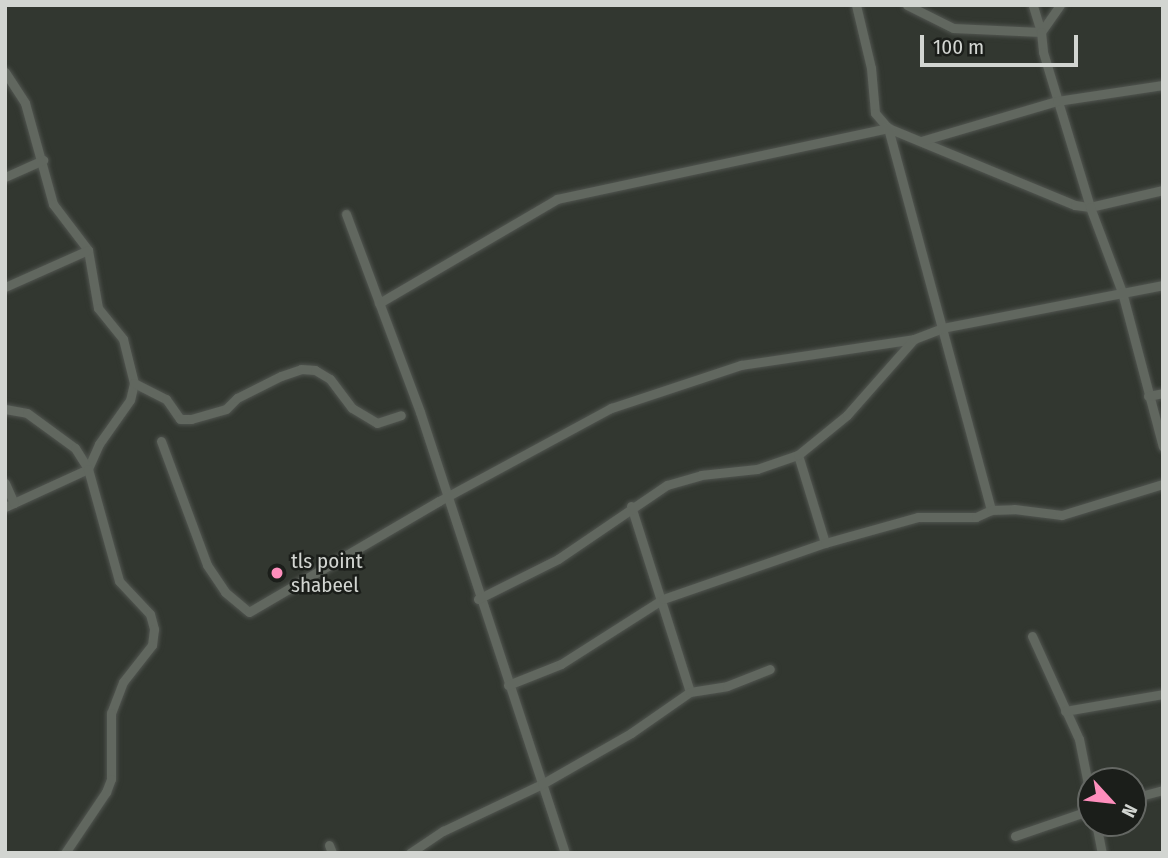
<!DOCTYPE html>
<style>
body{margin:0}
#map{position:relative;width:1168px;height:858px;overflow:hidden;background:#323730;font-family:"Fira Sans Condensed",sans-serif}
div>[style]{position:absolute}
.roads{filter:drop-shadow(0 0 2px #515550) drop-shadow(0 0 2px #515550)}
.street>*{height:9px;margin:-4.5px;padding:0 4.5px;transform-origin:4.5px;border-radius:4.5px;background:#61675f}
.dots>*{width:19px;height:19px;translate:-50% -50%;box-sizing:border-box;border:4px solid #1b1e1a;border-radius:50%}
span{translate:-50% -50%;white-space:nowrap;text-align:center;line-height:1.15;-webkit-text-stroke:5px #1b1e1a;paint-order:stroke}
.poi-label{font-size:21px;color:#d2d5d1}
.left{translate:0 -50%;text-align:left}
.frame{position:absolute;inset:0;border:7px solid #d2d5d1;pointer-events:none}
.north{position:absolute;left:1077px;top:767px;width:70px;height:70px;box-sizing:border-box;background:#1b1e1a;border:2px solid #646763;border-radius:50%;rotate:117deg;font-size:19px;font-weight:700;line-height:28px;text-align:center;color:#d2d5d1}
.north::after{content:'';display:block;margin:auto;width:24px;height:32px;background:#fe8ebc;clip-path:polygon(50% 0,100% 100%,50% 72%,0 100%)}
.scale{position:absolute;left:920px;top:35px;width:158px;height:32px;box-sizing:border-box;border:4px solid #d2d5d1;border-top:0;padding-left:9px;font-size:21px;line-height:24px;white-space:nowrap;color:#d2d5d1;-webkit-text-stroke:5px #1b1e1a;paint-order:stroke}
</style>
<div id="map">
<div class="roads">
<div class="street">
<i style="left:856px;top:5px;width:65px;rotate:76.6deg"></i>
<i style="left:871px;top:68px;width:45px;rotate:84.9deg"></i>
<i style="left:875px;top:113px;width:20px;rotate:49deg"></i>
<i style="left:888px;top:128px;width:202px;rotate:22.4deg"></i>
<i style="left:1075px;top:205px;width:15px;rotate:8deg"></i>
<i style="left:1090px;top:207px;width:75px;rotate:-13.1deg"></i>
<i style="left:907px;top:5px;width:51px;rotate:26.6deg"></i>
<i style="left:953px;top:28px;width:88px;rotate:2.6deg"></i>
<i style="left:1041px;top:32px;width:28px;rotate:-107deg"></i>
<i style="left:1060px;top:5px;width:33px;rotate:125deg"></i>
<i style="left:1041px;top:32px;width:20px;rotate:84deg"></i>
<i style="left:1043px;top:52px;width:162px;rotate:73.1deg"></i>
<i style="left:1090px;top:207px;width:91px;rotate:69.4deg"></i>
<i style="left:1122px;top:292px;width:160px;rotate:75.2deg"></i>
<i style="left:5px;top:72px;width:37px;rotate:57deg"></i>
<i style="left:25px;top:103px;width:105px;rotate:74.5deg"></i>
<i style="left:53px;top:204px;width:58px;rotate:52.7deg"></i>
<i style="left:88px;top:250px;width:59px;rotate:80.2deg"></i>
<i style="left:98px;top:308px;width:40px;rotate:51deg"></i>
<i style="left:123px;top:339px;width:45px;rotate:76deg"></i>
<i style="left:134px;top:383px;width:17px;rotate:103deg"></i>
<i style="left:130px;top:400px;width:54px;rotate:125.2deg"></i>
<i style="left:99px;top:444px;width:27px;rotate:114deg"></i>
<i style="left:88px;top:469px;width:91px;rotate:155.4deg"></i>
<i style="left:921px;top:141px;width:142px;rotate:-16.4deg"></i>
<i style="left:1057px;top:101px;width:107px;rotate:-8.6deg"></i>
<i style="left:5px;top:177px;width:42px;rotate:-24.1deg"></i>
<i style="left:346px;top:214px;width:211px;rotate:69.5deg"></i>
<i style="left:420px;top:412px;width:464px;rotate:71.8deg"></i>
<i style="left:5px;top:287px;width:91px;rotate:-24deg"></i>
<i style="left:379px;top:303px;width:206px;rotate:-30.3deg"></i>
<i style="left:557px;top:199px;width:339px;rotate:-12.1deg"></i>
<i style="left:888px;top:128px;width:396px;rotate:74.9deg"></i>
<i style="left:134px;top:383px;width:36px;rotate:27deg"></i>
<i style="left:166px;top:399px;width:24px;rotate:55deg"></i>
<i style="left:180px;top:419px;width:11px"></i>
<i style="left:191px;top:419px;width:36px;rotate:-16deg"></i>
<i style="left:226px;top:409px;width:16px;rotate:-45deg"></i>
<i style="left:237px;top:398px;width:49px;rotate:-26.6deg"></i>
<i style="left:281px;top:376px;width:21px;rotate:-19deg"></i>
<i style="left:301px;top:369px;width:14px;rotate:4deg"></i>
<i style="left:315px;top:370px;width:17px;rotate:31deg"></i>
<i style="left:330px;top:379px;width:36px;rotate:53deg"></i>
<i style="left:352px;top:408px;width:29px;rotate:31deg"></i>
<i style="left:377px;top:423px;width:25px;rotate:-18deg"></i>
<i style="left:1148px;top:396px;width:15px;rotate:-11deg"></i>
<i style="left:5px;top:409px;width:22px;rotate:10deg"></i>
<i style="left:27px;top:413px;width:59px;rotate:36.1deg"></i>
<i style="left:75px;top:448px;width:25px;rotate:58deg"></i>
<i style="left:88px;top:469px;width:116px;rotate:74.5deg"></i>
<i style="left:119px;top:581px;width:45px;rotate:46.8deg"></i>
<i style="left:150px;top:614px;width:16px;rotate:75deg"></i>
<i style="left:154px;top:629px;width:16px;rotate:97deg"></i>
<i style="left:152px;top:645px;width:47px;rotate:128.1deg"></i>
<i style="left:123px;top:682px;width:33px;rotate:111deg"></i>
<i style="left:111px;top:713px;width:66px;rotate:90deg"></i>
<i style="left:111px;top:779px;width:14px;rotate:111deg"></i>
<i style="left:106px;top:792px;width:73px;rotate:123.9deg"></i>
<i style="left:161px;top:441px;width:132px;rotate:69.6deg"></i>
<i style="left:207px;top:565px;width:32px;rotate:56deg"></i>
<i style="left:225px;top:592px;width:31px;rotate:40deg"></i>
<i style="left:249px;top:612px;width:220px;rotate:-30.3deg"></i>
<i style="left:439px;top:501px;width:196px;rotate:-28.4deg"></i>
<i style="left:611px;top:408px;width:137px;rotate:-18.3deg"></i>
<i style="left:741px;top:365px;width:175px;rotate:-8.5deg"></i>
<i style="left:798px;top:455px;width:92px;rotate:72.9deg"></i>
<i style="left:5px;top:483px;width:22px;rotate:66deg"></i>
<i style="left:631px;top:506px;width:195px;rotate:72.4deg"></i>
<i style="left:478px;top:599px;width:89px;rotate:-26.6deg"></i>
<i style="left:558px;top:559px;width:132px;rotate:-34.2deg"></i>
<i style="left:667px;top:485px;width:35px;rotate:-16deg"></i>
<i style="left:701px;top:475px;width:56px;rotate:-6.1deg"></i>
<i style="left:757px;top:469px;width:43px;rotate:-18.9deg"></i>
<i style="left:798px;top:455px;width:63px;rotate:-39.2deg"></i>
<i style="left:847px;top:415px;width:101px;rotate:-48.6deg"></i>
<i style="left:914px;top:339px;width:30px;rotate:-21deg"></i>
<i style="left:942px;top:328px;width:225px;rotate:-11deg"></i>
<i style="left:1032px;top:636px;width:113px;rotate:65.5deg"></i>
<i style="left:1079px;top:739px;width:61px;rotate:78.7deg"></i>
<i style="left:508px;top:685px;width:57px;rotate:-21.6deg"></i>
<i style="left:561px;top:664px;width:121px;rotate:-32.5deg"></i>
<i style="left:663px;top:599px;width:171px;rotate:-19.1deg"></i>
<i style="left:825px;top:543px;width:97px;rotate:-15.6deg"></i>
<i style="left:918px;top:517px;width:58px"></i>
<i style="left:976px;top:517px;width:17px;rotate:-25deg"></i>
<i style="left:991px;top:510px;width:23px;rotate:-2deg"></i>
<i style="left:1014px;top:509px;width:48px;rotate:7.1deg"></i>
<i style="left:1062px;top:515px;width:106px;rotate:-17.1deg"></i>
<i style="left:1065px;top:711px;width:99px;rotate:-9.8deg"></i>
<i style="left:1133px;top:798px;width:31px;rotate:-15deg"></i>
<i style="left:1096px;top:823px;width:31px;rotate:79deg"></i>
<i style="left:1015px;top:836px;width:80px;rotate:-18.9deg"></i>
<i style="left:329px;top:845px;width:9px;rotate:69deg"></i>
<i style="left:410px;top:853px;width:40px;rotate:-34deg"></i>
<i style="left:443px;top:831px;width:110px;rotate:-25.4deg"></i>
<i style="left:542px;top:784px;width:103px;rotate:-29.8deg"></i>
<i style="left:631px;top:733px;width:72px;rotate:-34.8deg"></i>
<i style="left:690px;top:692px;width:37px;rotate:-9deg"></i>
<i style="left:727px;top:686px;width:46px;rotate:-21.6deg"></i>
</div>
</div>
<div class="dots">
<i style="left:277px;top:573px;background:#fe8ebc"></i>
</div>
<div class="poi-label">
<span class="left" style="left:291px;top:573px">tls point<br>shabeel</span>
</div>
<div class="frame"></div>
<div class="north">N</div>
<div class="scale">100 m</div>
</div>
